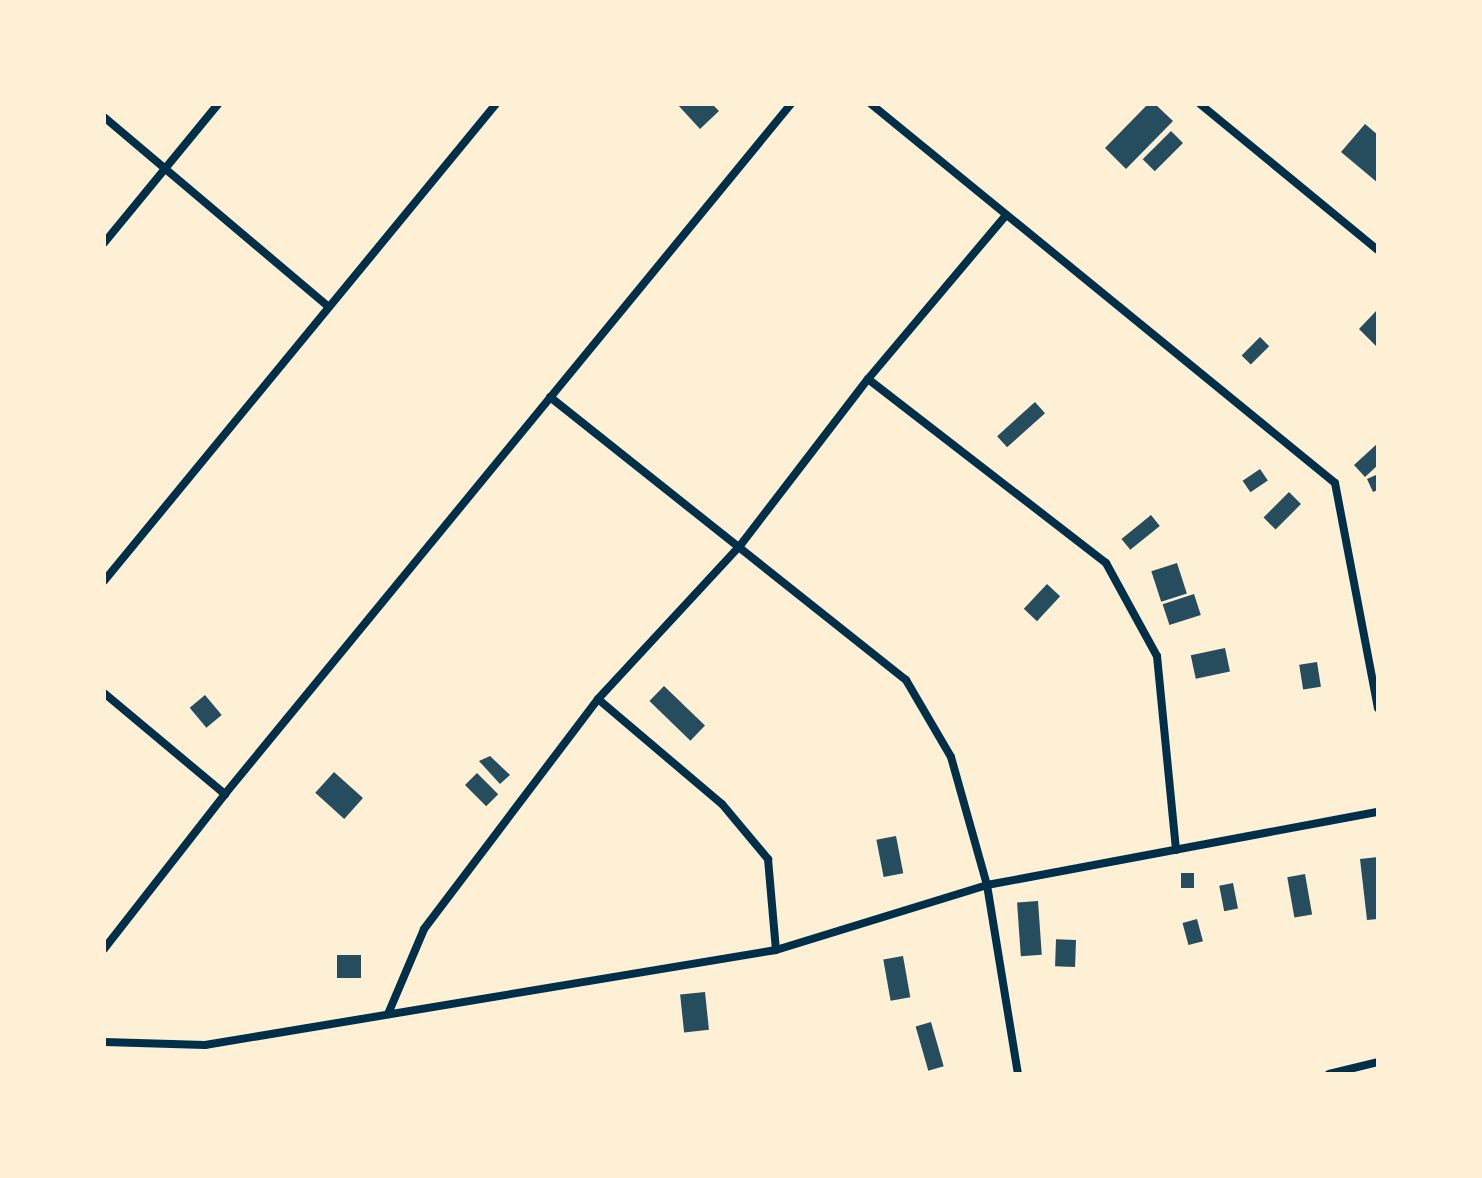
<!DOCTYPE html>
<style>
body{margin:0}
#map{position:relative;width:1482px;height:1178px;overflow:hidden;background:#fdf0d5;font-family:Mulish,sans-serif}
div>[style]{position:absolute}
.building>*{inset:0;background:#264d5e;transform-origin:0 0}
.minor>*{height:8px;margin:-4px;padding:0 4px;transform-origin:4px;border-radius:4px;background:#003049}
span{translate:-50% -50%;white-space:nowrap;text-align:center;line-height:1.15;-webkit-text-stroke:8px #fdf0d5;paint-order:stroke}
.frame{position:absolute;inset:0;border:106px solid #fdf0d5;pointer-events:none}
</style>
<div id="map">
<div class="building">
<i style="clip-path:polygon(677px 104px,712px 104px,719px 111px,700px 129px)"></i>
<i style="clip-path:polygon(1148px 104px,1155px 104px,1173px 121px,1126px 169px,1105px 148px)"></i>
<i style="clip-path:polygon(1365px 124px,1378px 135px,1378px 183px,1341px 152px)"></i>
<i style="left:1171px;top:131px;width:17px;height:40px;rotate:45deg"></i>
<i style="clip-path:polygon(1378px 309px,1378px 344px,1376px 346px,1359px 329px)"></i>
<i style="left:1260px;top:337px;width:13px;height:26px;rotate:45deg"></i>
<i style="left:1035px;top:402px;width:15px;height:51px;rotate:48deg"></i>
<i style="clip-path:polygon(1378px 443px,1378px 465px,1365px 477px,1354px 465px)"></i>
<i style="left:1260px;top:469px;width:14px;height:21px;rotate:56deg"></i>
<i style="clip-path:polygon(1378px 474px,1378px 490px,1373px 492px,1367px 479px)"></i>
<i style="left:1289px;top:492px;width:17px;height:36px;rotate:45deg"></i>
<i style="left:1151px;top:515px;width:14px;height:38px;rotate:51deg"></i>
<i style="left:1177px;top:563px;width:32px;height:27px;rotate:72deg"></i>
<i style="left:1047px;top:584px;width:18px;height:34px;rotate:43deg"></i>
<i style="left:1194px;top:594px;width:22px;height:33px;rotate:72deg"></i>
<i style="left:1225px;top:648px;width:24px;height:35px;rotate:78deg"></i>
<i style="left:1317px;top:662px;width:25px;height:18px;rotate:81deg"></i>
<i style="left:664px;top:686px;width:57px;height:21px;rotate:44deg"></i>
<i style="left:205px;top:695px;width:26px;height:20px;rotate:50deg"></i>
<i style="clip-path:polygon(490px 756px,510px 775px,500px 784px,479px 761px)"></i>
<i style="left:334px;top:772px;width:39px;height:28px;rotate:42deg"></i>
<i style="left:477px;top:773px;width:30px;height:17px;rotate:45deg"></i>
<i style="left:896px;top:836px;width:38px;height:20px;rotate:79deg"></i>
<i style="clip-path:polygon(1378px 857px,1378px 919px,1367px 920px,1360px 859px)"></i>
<i style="left:1181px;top:873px;width:13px;height:15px"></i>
<i style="left:1305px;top:874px;width:41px;height:18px;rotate:80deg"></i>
<i style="left:1233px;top:883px;width:26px;height:14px;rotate:79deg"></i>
<i style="left:1038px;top:901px;width:54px;height:21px;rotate:86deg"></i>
<i style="left:1197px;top:919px;width:23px;height:15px;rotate:75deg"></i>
<i style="left:1076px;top:940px;width:27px;height:20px;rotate:92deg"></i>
<i style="left:337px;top:955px;width:24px;height:23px"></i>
<i style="left:903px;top:956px;width:42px;height:20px;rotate:80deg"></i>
<i style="left:705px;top:992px;width:38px;height:25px;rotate:84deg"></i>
<i style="left:931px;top:1022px;width:46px;height:16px;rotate:74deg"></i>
</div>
<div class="minor">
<i style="left:871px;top:104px;width:599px;rotate:39.24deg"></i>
<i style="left:1335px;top:483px;width:229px;rotate:79.2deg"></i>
<i style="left:1200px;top:104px;width:230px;rotate:39.4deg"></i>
<i style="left:104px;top:117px;width:294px;rotate:40.2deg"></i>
<i style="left:104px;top:243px;width:180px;rotate:-50.6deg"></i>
<i style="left:868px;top:379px;width:301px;rotate:37.7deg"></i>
<i style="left:1106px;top:563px;width:106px;rotate:61.3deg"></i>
<i style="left:1157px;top:656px;width:195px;rotate:84.4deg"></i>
<i style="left:550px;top:397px;width:455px;rotate:38.5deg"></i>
<i style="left:906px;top:680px;width:89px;rotate:59.7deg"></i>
<i style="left:951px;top:757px;width:133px;rotate:74.3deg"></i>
<i style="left:987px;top:885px;width:192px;rotate:80.7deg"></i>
<i style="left:104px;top:581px;width:617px;rotate:-50.59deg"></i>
<i style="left:104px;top:693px;width:158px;rotate:39.9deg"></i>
<i style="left:598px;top:699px;width:162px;rotate:40.3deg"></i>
<i style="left:722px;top:804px;width:72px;rotate:50.1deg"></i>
<i style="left:768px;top:859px;width:91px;rotate:85deg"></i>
<i style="left:104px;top:949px;width:197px;rotate:-52deg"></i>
<i style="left:225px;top:794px;width:892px;rotate:-50.64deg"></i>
<i style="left:388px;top:1014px;width:92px;rotate:-67deg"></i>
<i style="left:424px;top:929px;width:288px;rotate:-52.9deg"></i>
<i style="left:598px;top:699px;width:207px;rotate:-47.2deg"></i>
<i style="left:739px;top:547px;width:212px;rotate:-52.5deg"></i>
<i style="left:868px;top:379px;width:214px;rotate:-49.9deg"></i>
<i style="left:104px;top:1042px;width:101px;rotate:1.7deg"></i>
<i style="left:205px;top:1045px;width:579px;rotate:-9.45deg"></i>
<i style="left:776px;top:950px;width:221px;rotate:-17.1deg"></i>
<i style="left:987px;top:885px;width:398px;rotate:-10.6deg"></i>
<i style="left:1329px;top:1074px;width:50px;rotate:-13.8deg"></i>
</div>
<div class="frame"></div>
</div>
